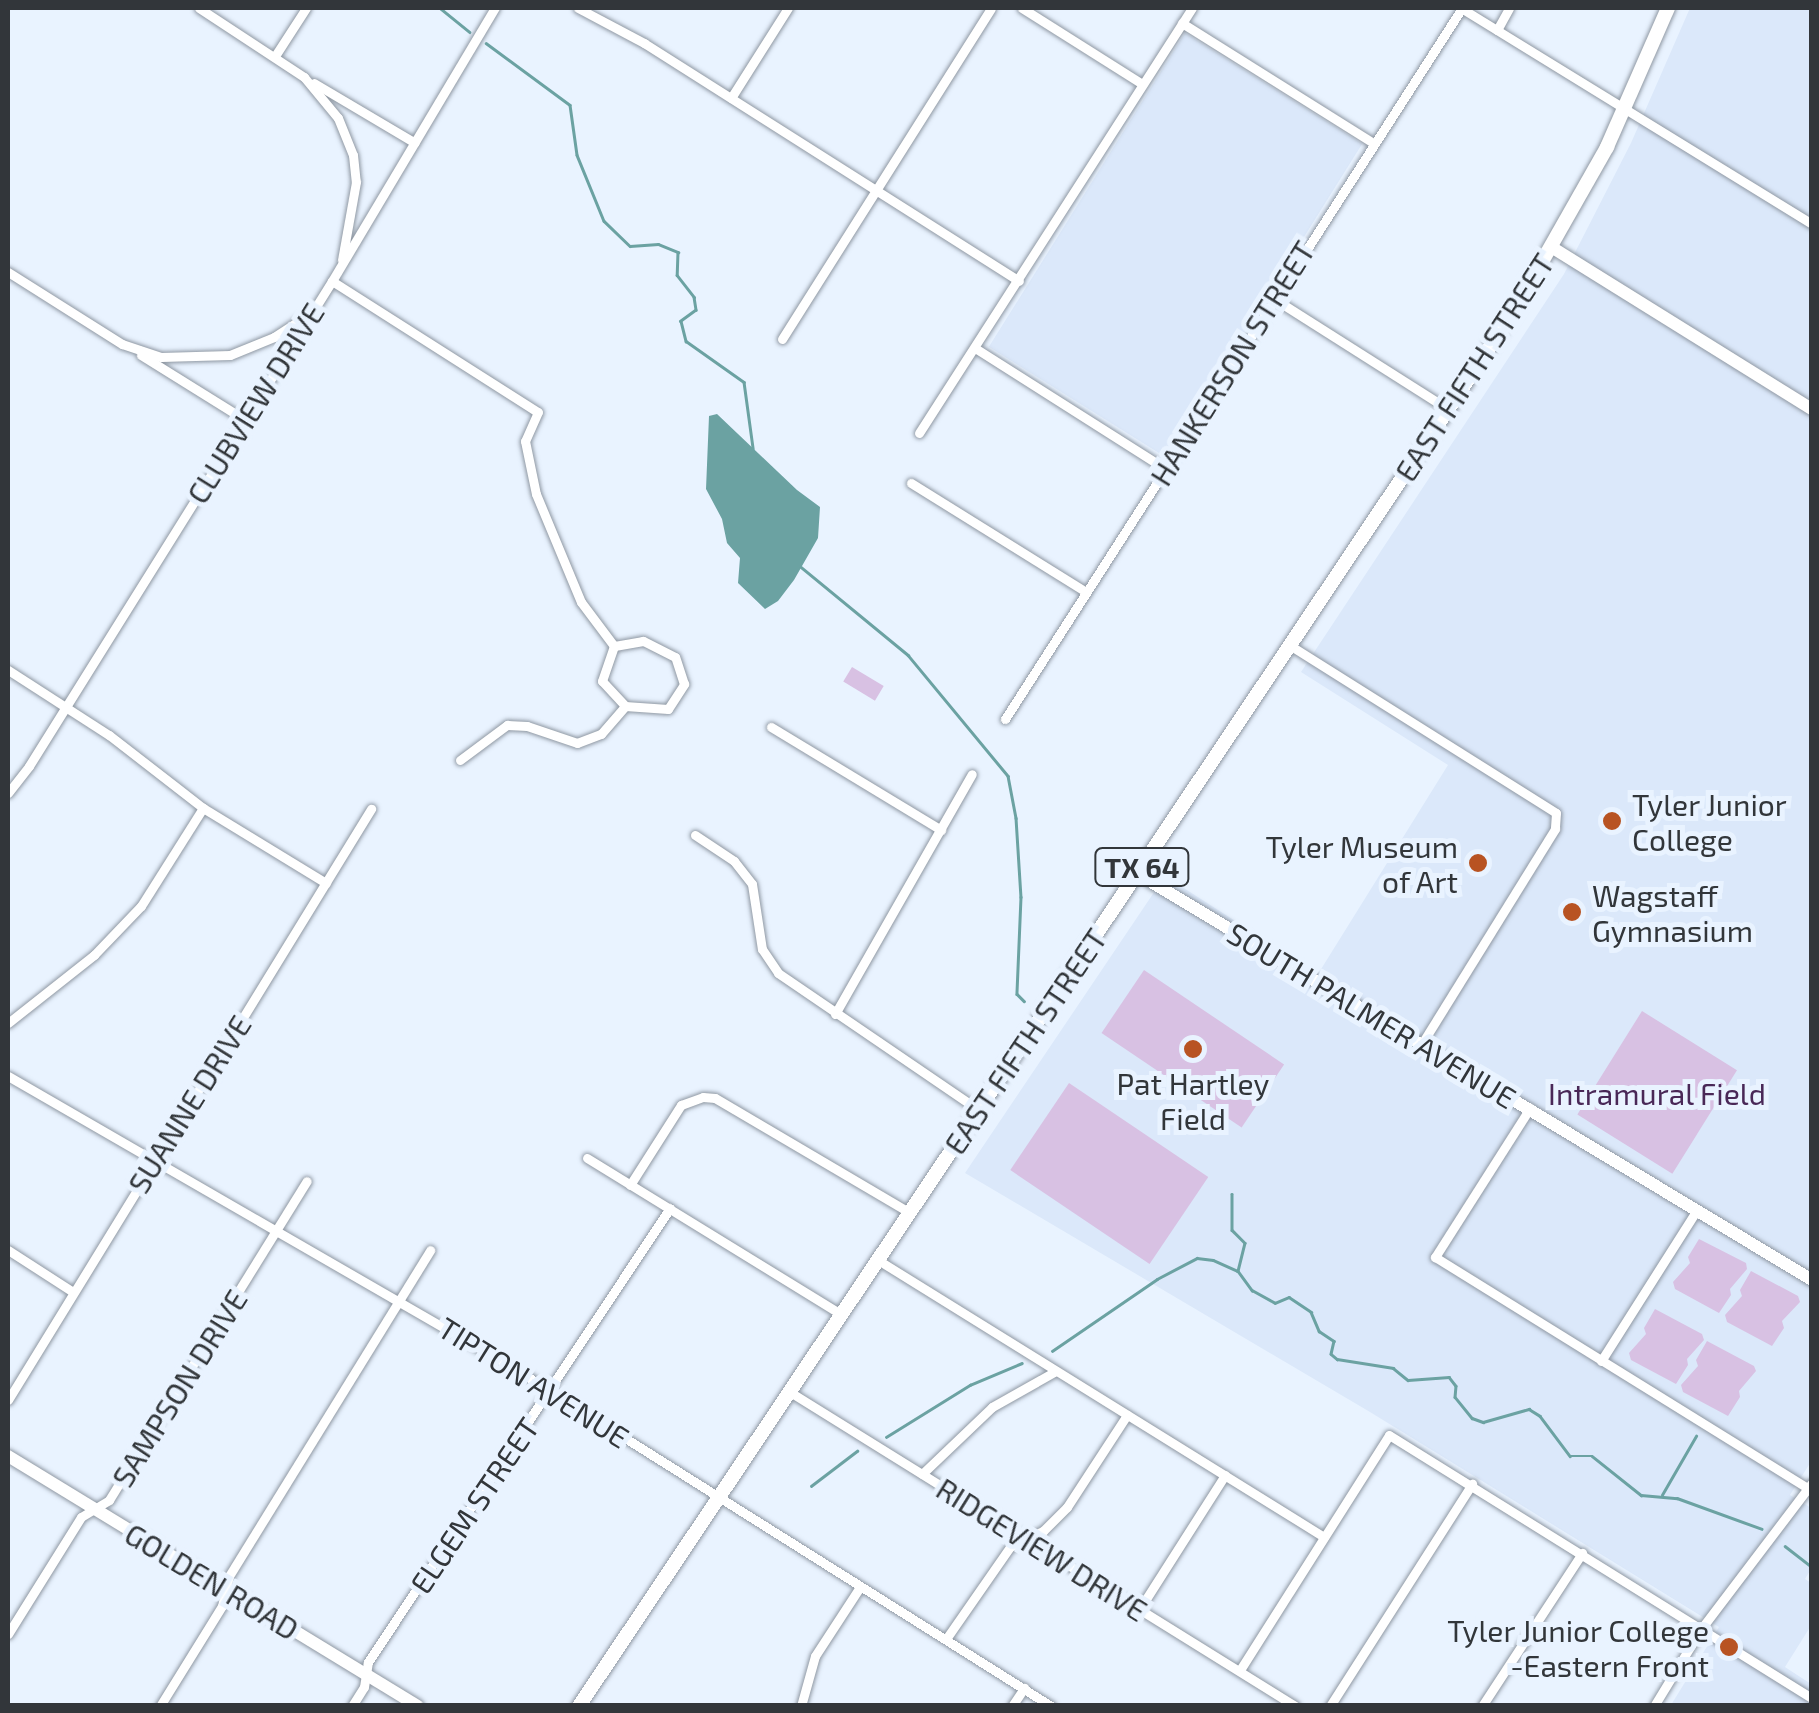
<!DOCTYPE html>
<style>
body{margin:0}
#map{position:relative;width:1819px;height:1713px;overflow:hidden;background:#e9f3ff;font-family:"Exo 2",sans-serif}
div>[style]{position:absolute}
.built>*{inset:0;background:#dbe8fa;transform-origin:0 0}
.green>*{inset:0;background:#d8c1e3;transform-origin:0 0}
.water>*{inset:0;background:#6ba2a2}
.stream>*{height:2.5px;margin:-1.25px;padding:0 1.25px;transform-origin:1.25px;border-radius:1.25px;background:#6ba2a2}
.roads{filter:drop-shadow(0 0 2px #8f98a3) drop-shadow(0 0 2px #8f98a3)}
.street>*{height:9px;margin:-4.5px;padding:0 4.5px;transform-origin:4.5px;border-radius:4.5px;background:#fff}
.secondary>*{height:12px;margin:-6px;padding:0 6px;transform-origin:6px;border-radius:6px;background:#fff}
.primary>*{height:14px;margin:-7px;padding:0 7px;transform-origin:7px;border-radius:7px;background:#fff}
.dots>*{width:28px;height:28px;translate:-50% -50%;box-sizing:border-box;border:5px solid #e9f3ff;border-radius:50%}
span{translate:-50% -50%;white-space:nowrap;text-align:center;line-height:1.15;-webkit-text-stroke:10px #e9f3ff;paint-order:stroke}
.shield-label span{padding:2px 8px;background:#e9f3ff;border:2px solid;border-radius:8px;-webkit-text-stroke-width:0}
.shield-label{font-size:28px;color:#32363a;font-weight:700}
.street-label{font-size:30px;color:#32363a}
.poi-label{font-size:30px;color:#32363a}
.left{translate:0 -50%;text-align:left}
.right{translate:-100% -50%;text-align:right}
.park-label{font-size:30px;color:#492857}
.frame{position:absolute;inset:0;border:10px solid #32363a;pointer-events:none}
</style>
<div id="map">
<div class="built">
<i style="clip-path:polygon(1690px 8px,1811px 8px,1812px 1460px,1790px 1495px,1811px 1508px,1811px 1569px,1805px 1579px,1811px 1583px,1812px 1624px,1785px 1667px,1811px 1684px,1811px 1705px,1671px 1705px,1719px 1627px,1370px 1412px,965px 1173px,1165px 876px,1318px 974px,1448px 765px,1301px 672px,1564px 274px,1631px 143px)"></i>
<i style="left:1185px;top:33px;width:209px;height:370px;rotate:32deg"></i>
</div>
<div class="green">
<i style="left:852px;top:667px;width:37px;height:17px;rotate:31deg"></i>
<i style="left:1144px;top:970px;width:169px;height:76px;rotate:34deg"></i>
<i style="left:1642px;top:1011px;width:112px;height:122px;rotate:32deg"></i>
<i style="left:1069px;top:1083px;width:168px;height:105px;rotate:34deg"></i>
<i style="clip-path:polygon(1699px 1239px,1746px 1263px,1747px 1269px,1730px 1289px,1731px 1295px,1719px 1313px,1675px 1289px,1673px 1282px,1690px 1263px,1688px 1257px)"></i>
<i style="clip-path:polygon(1751px 1271px,1798px 1296px,1800px 1302px,1782px 1321px,1784px 1328px,1772px 1346px,1727px 1322px,1725px 1315px,1742px 1296px,1740px 1290px)"></i>
<i style="clip-path:polygon(1655px 1309px,1702px 1334px,1704px 1340px,1687px 1359px,1688px 1365px,1676px 1384px,1631px 1360px,1629px 1353px,1646px 1334px,1644px 1328px)"></i>
<i style="clip-path:polygon(1707px 1341px,1754px 1366px,1756px 1371px,1739px 1391px,1740px 1397px,1728px 1416px,1683px 1392px,1681px 1385px,1698px 1366px,1696px 1360px)"></i>
</div>
<div class="water">
<i style="clip-path:polygon(717px 414px,797px 490px,820px 507px,818px 538px,794px 580px,778px 601px,765px 609px,738px 583px,740px 558px,727px 543px,722px 519px,706px 489px,709px 416px)"></i>
</div>
<div class="stream">
<i style="left:440px;top:8px;width:38px;rotate:39deg"></i>
<i style="left:486px;top:43px;width:104px;rotate:36.4deg"></i>
<i style="left:570px;top:105px;width:50px;rotate:82deg"></i>
<i style="left:577px;top:155px;width:71px;rotate:67.8deg"></i>
<i style="left:604px;top:221px;width:36px;rotate:44deg"></i>
<i style="left:630px;top:246px;width:28px;rotate:-4deg"></i>
<i style="left:658px;top:244px;width:22px;rotate:22deg"></i>
<i style="left:678px;top:252px;width:23px;rotate:92deg"></i>
<i style="left:677px;top:275px;width:28px;rotate:52deg"></i>
<i style="left:694px;top:297px;width:13px;rotate:81deg"></i>
<i style="left:696px;top:310px;width:19px;rotate:144deg"></i>
<i style="left:681px;top:321px;width:21px;rotate:76deg"></i>
<i style="left:686px;top:341px;width:71px;rotate:35.3deg"></i>
<i style="left:744px;top:382px;width:67px;rotate:82.2deg"></i>
<i style="left:801px;top:567px;width:139px;rotate:39.4deg"></i>
<i style="left:908px;top:655px;width:157px;rotate:50.4deg"></i>
<i style="left:1008px;top:776px;width:43px;rotate:79.2deg"></i>
<i style="left:1016px;top:818px;width:79px;rotate:86.4deg"></i>
<i style="left:1021px;top:897px;width:97px;rotate:92.4deg"></i>
<i style="left:1017px;top:994px;width:10px;rotate:45deg"></i>
<i style="left:1232px;top:1194px;width:36px;rotate:90deg"></i>
<i style="left:1232px;top:1230px;width:18px;rotate:45deg"></i>
<i style="left:1245px;top:1243px;width:29px;rotate:104deg"></i>
<i style="left:1052px;top:1351px;width:127px;rotate:-34.4deg"></i>
<i style="left:1157px;top:1279px;width:45px;rotate:-27.7deg"></i>
<i style="left:1197px;top:1258px;width:16px;rotate:7deg"></i>
<i style="left:1213px;top:1260px;width:27px;rotate:24deg"></i>
<i style="left:1238px;top:1271px;width:24px;rotate:54deg"></i>
<i style="left:1252px;top:1290px;width:26px;rotate:29deg"></i>
<i style="left:1275px;top:1303px;width:15px;rotate:-23deg"></i>
<i style="left:1289px;top:1297px;width:27px;rotate:34deg"></i>
<i style="left:1311px;top:1312px;width:21px;rotate:67deg"></i>
<i style="left:1319px;top:1331px;width:18px;rotate:34deg"></i>
<i style="left:1334px;top:1341px;width:13px;rotate:103deg"></i>
<i style="left:1331px;top:1354px;width:8px;rotate:40deg"></i>
<i style="left:1337px;top:1359px;width:57px;rotate:9.1deg"></i>
<i style="left:1393px;top:1368px;width:19px;rotate:39deg"></i>
<i style="left:1408px;top:1380px;width:41px;rotate:-4.2deg"></i>
<i style="left:1449px;top:1377px;width:11px;rotate:52deg"></i>
<i style="left:1456px;top:1386px;width:11px;rotate:95deg"></i>
<i style="left:1455px;top:1397px;width:27px;rotate:51deg"></i>
<i style="left:1472px;top:1418px;width:12px;rotate:20deg"></i>
<i style="left:1483px;top:1422px;width:48px;rotate:-15.8deg"></i>
<i style="left:1529px;top:1409px;width:13px;rotate:32deg"></i>
<i style="left:1540px;top:1416px;width:50px;rotate:53.1deg"></i>
<i style="left:1570px;top:1456px;width:22px"></i>
<i style="left:1592px;top:1456px;width:63px;rotate:38.5deg"></i>
<i style="left:1641px;top:1495px;width:36px;rotate:5deg"></i>
<i style="left:1677px;top:1498px;width:90px;rotate:20deg"></i>
<i style="left:886px;top:1437px;width:99px;rotate:-31.8deg"></i>
<i style="left:970px;top:1385px;width:56px;rotate:-22.9deg"></i>
<i style="left:811px;top:1486px;width:58px;rotate:-37.3deg"></i>
<i style="left:1662px;top:1495px;width:68px;rotate:-60deg"></i>
<i style="left:1785px;top:1546px;width:34px;rotate:38deg"></i>
</div>
<div class="roads">
<div class="street">
<i style="left:199px;top:8px;width:126px;rotate:33.3deg"></i>
<i style="left:304px;top:77px;width:53px;rotate:50.3deg"></i>
<i style="left:338px;top:118px;width:40px;rotate:68deg"></i>
<i style="left:353px;top:155px;width:27px;rotate:84deg"></i>
<i style="left:356px;top:182px;width:79px;rotate:100.2deg"></i>
<i style="left:578px;top:8px;width:75px;rotate:27.9deg"></i>
<i style="left:644px;top:43px;width:444px;rotate:32.4deg"></i>
<i style="left:1022px;top:8px;width:142px;rotate:32.3deg"></i>
<i style="left:1461px;top:8px;width:412px;rotate:31.6deg"></i>
<i style="left:1182px;top:23px;width:226px;rotate:32.1deg"></i>
<i style="left:1497px;top:30px;width:25px;rotate:-61deg"></i>
<i style="left:275px;top:56px;width:57px;rotate:-57.1deg"></i>
<i style="left:314px;top:83px;width:117px;rotate:30.7deg"></i>
<i style="left:731px;top:98px;width:107px;rotate:-57.7deg"></i>
<i style="left:8px;top:272px;width:135px;rotate:32.3deg"></i>
<i style="left:122px;top:344px;width:41px;rotate:18.4deg"></i>
<i style="left:161px;top:357px;width:69px;rotate:-1.7deg"></i>
<i style="left:230px;top:355px;width:48px;rotate:-22.2deg"></i>
<i style="left:274px;top:337px;width:38px;rotate:-33deg"></i>
<i style="left:332px;top:281px;width:244px;rotate:32.5deg"></i>
<i style="left:538px;top:412px;width:32px;rotate:114deg"></i>
<i style="left:525px;top:441px;width:54px;rotate:78.3deg"></i>
<i style="left:536px;top:494px;width:117px;rotate:67.4deg"></i>
<i style="left:581px;top:602px;width:55px;rotate:53.1deg"></i>
<i style="left:1273px;top:298px;width:207px;rotate:32.4deg"></i>
<i style="left:782px;top:339px;width:391px;rotate:-57.7deg"></i>
<i style="left:975px;top:348px;width:226px;rotate:32.4deg"></i>
<i style="left:141px;top:355px;width:121px;rotate:31.9deg"></i>
<i style="left:919px;top:433px;width:505px;rotate:-57.29deg"></i>
<i style="left:911px;top:483px;width:206px;rotate:31.9deg"></i>
<i style="left:1291px;top:646px;width:313px;rotate:32.2deg"></i>
<i style="left:1556px;top:813px;width:16px;rotate:94deg"></i>
<i style="left:1555px;top:829px;width:254px;rotate:121.8deg"></i>
<i style="left:8px;top:670px;width:120px;rotate:32.8deg"></i>
<i style="left:109px;top:735px;width:119px;rotate:37.8deg"></i>
<i style="left:203px;top:808px;width:144px;rotate:31.4deg"></i>
<i style="left:1005px;top:719px;width:845px;rotate:-57.27deg"></i>
<i style="left:771px;top:727px;width:199px;rotate:31.2deg"></i>
<i style="left:460px;top:760px;width:59px;rotate:-36.7deg"></i>
<i style="left:507px;top:725px;width:20px;rotate:3deg"></i>
<i style="left:527px;top:726px;width:53px;rotate:18.8deg"></i>
<i style="left:577px;top:743px;width:26px;rotate:-21deg"></i>
<i style="left:601px;top:734px;width:37px;rotate:-49deg"></i>
<i style="left:625px;top:706px;width:43px;rotate:4deg"></i>
<i style="left:668px;top:709px;width:30px;rotate:-57deg"></i>
<i style="left:684px;top:684px;width:28px;rotate:-108deg"></i>
<i style="left:675px;top:657px;width:36px;rotate:-153deg"></i>
<i style="left:643px;top:641px;width:29px;rotate:170deg"></i>
<i style="left:614px;top:646px;width:37px;rotate:109deg"></i>
<i style="left:602px;top:681px;width:34px;rotate:47deg"></i>
<i style="left:8px;top:793px;width:34px;rotate:-52deg"></i>
<i style="left:29px;top:766px;width:572px;rotate:-58.01deg"></i>
<i style="left:332px;top:281px;width:318px;rotate:-59.2deg"></i>
<i style="left:695px;top:835px;width:47px;rotate:33.7deg"></i>
<i style="left:734px;top:861px;width:29px;rotate:52deg"></i>
<i style="left:752px;top:884px;width:66px;rotate:81.3deg"></i>
<i style="left:762px;top:949px;width:29px;rotate:56deg"></i>
<i style="left:778px;top:973px;width:243px;rotate:34.3deg"></i>
<i style="left:835px;top:1014px;width:276px;rotate:-60.3deg"></i>
<i style="left:8px;top:1023px;width:110px;rotate:-38.3deg"></i>
<i style="left:94px;top:955px;width:68px;rotate:-46.2deg"></i>
<i style="left:141px;top:906px;width:116px;rotate:-57.7deg"></i>
<i style="left:8px;top:1076px;width:588px;rotate:30.01deg"></i>
<i style="left:517px;top:1370px;width:631px;rotate:32.18deg"></i>
<i style="left:1530px;top:1108px;width:177px;rotate:122.5deg"></i>
<i style="left:1435px;top:1257px;width:444px;rotate:31.8deg"></i>
<i style="left:587px;top:1158px;width:298px;rotate:31.6deg"></i>
<i style="left:630px;top:1185px;width:95px;rotate:-57.5deg"></i>
<i style="left:681px;top:1105px;width:23px;rotate:-20deg"></i>
<i style="left:703px;top:1097px;width:12px;rotate:5deg"></i>
<i style="left:715px;top:1098px;width:226px;rotate:30.5deg"></i>
<i style="left:8px;top:1250px;width:77px;rotate:32.9deg"></i>
<i style="left:878px;top:1260px;width:525px;rotate:31.84deg"></i>
<i style="left:1601px;top:1361px;width:179px;rotate:-57.6deg"></i>
<i style="left:790px;top:1392px;width:595px;rotate:31.87deg"></i>
<i style="left:8px;top:1400px;width:694px;rotate:-58.44deg"></i>
<i style="left:922px;top:1474px;width:97px;rotate:-43.7deg"></i>
<i style="left:992px;top:1407px;width:73px;rotate:-29.4deg"></i>
<i style="left:1139px;top:1610px;width:160px;rotate:-57.5deg"></i>
<i style="left:8px;top:1634px;width:138px;rotate:-58deg"></i>
<i style="left:81px;top:1517px;width:33px;rotate:-31deg"></i>
<i style="left:109px;top:1500px;width:375px;rotate:-58.2deg"></i>
<i style="left:946px;top:1639px;width:112px;rotate:-55.2deg"></i>
<i style="left:1010px;top:1547px;width:37px;rotate:-26deg"></i>
<i style="left:1043px;top:1531px;width:34px;rotate:-45deg"></i>
<i style="left:1067px;top:1507px;width:110px;rotate:-56.9deg"></i>
<i style="left:1240px;top:1670px;width:278px;rotate:-57.6deg"></i>
<i style="left:1389px;top:1435px;width:498px;rotate:31.9deg"></i>
<i style="left:160px;top:1706px;width:118px;rotate:-58.2deg"></i>
<i style="left:222px;top:1606px;width:31px;rotate:-77deg"></i>
<i style="left:229px;top:1576px;width:383px;rotate:-58.3deg"></i>
<i style="left:352px;top:1706px;width:22px;rotate:-58deg"></i>
<i style="left:364px;top:1687px;width:25px;rotate:-81deg"></i>
<i style="left:368px;top:1662px;width:545px;rotate:-56.37deg"></i>
<i style="left:801px;top:1706px;width:52px;rotate:-74.4deg"></i>
<i style="left:815px;top:1656px;width:82px;rotate:-56.9deg"></i>
<i style="left:1012px;top:1706px;width:22px;rotate:-56deg"></i>
<i style="left:1330px;top:1706px;width:264px;rotate:-57.4deg"></i>
<i style="left:1482px;top:1706px;width:183px;rotate:-56.8deg"></i>
<i style="left:1654px;top:1706px;width:90px;rotate:-58.6deg"></i>
<i style="left:1701px;top:1629px;width:183px;rotate:-52.8deg"></i>
</div>
<div class="secondary">
<i style="left:1553px;top:248px;width:305px;rotate:31.9deg"></i>
<i style="left:1138px;top:874px;width:787px;rotate:31.06deg"></i>
<i style="left:8px;top:1456px;width:480px;rotate:31.4deg"></i>
</div>
<div class="primary">
<i style="left:579px;top:1706px;width:1679px;rotate:-56.17deg"></i>
<i style="left:1514px;top:311px;width:189px;rotate:-60.4deg"></i>
<i style="left:1607px;top:147px;width:152px;rotate:-66.3deg"></i>
</div>
</div>
<div class="dots">
<i style="left:1612px;top:821px;background:#b85322"></i>
<i style="left:1478px;top:863px;background:#b85322"></i>
<i style="left:1572px;top:912px;background:#b85322"></i>
<i style="left:1193px;top:1049px;background:#b85322"></i>
<i style="left:1729px;top:1647px;background:#b85322"></i>
</div>
<div class="shield-label">
<span style="left:1142px;top:867px">TX 64</span>
</div>
<div class="street-label">
<span style="left:1232px;top:363px;rotate:-58deg">HANKERSON STREET</span>
<span style="left:1474px;top:367px;rotate:-57deg">EAST FIFTH STREET</span>
<span style="left:255px;top:403px;rotate:-58deg">CLUBVIEW DRIVE</span>
<span style="left:1372px;top:1015px;rotate:31deg">SOUTH PALMER AVENUE</span>
<span style="left:1025px;top:1041px;rotate:-56deg">EAST FIFTH STREET</span>
<span style="left:189px;top:1104px;rotate:-58deg">SUANNE DRIVE</span>
<span style="left:534px;top:1382px;rotate:32deg">TIPTON AVENUE</span>
<span style="left:179px;top:1388px;rotate:-58deg">SAMPSON DRIVE</span>
<span style="left:474px;top:1505px;rotate:-56deg">ELGEM STREET</span>
<span style="left:1042px;top:1549px;rotate:32deg">RIDGEVIEW DRIVE</span>
<span style="left:212px;top:1581px;rotate:31deg">GOLDEN ROAD</span>
</div>
<div class="poi-label">
<span class="left" style="left:1632px;top:821px">Tyler Junior<br>College</span>
<span class="right" style="left:1458px;top:863px">Tyler Museum<br>of Art</span>
<span class="left" style="left:1592px;top:912px">Wagstaff<br>Gymnasium</span>
<span style="left:1193px;top:1100px">Pat Hartley<br>Field</span>
<span class="right" style="left:1709px;top:1647px">Tyler Junior College<br>-Eastern Front</span>
</div>
<div class="park-label">
<span style="left:1657px;top:1093px">Intramural Field</span>
</div>
<div class="frame"></div>
</div>
